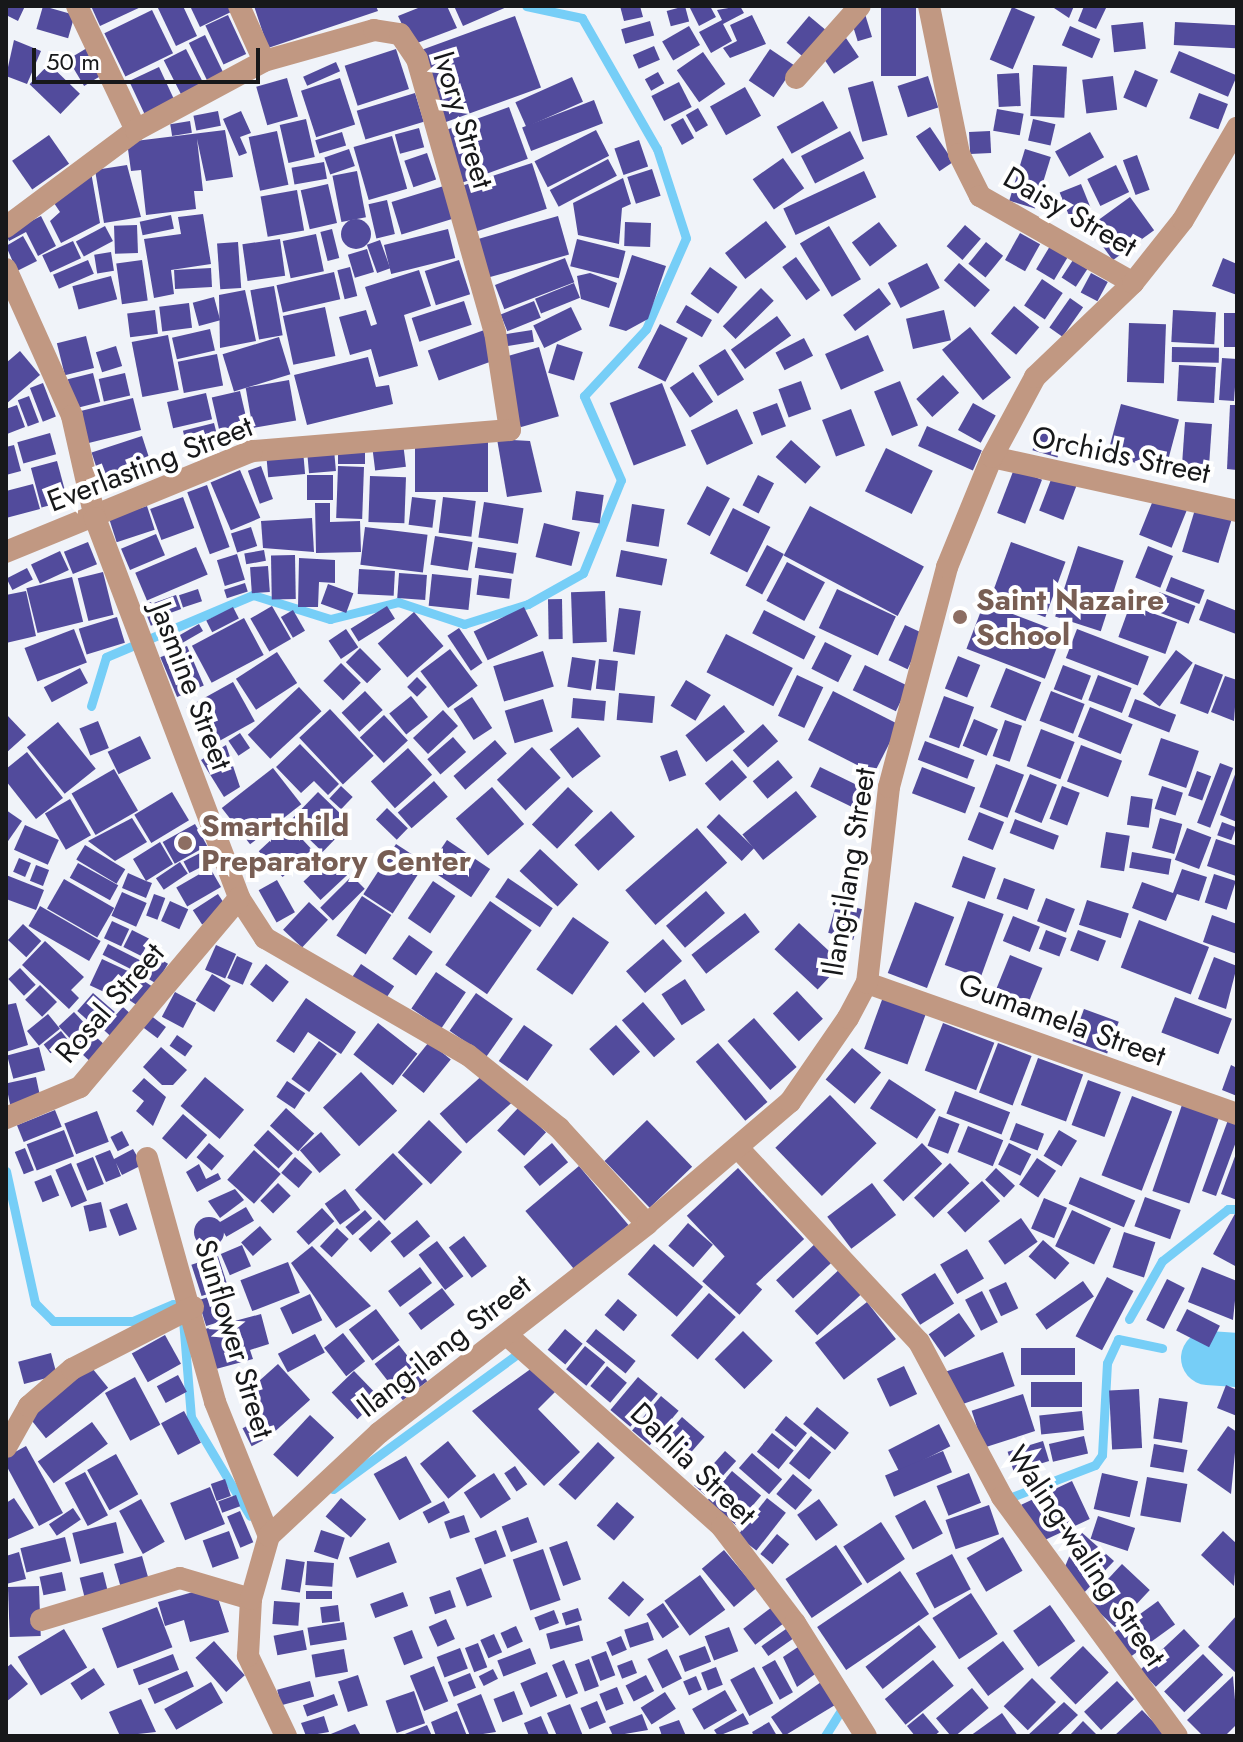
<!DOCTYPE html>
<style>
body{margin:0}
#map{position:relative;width:1243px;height:1742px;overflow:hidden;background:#f0f3f9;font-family:Jost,sans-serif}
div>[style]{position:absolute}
.stream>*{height:9px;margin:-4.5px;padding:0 4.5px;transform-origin:4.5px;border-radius:4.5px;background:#76cef7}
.river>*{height:54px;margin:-27px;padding:0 27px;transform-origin:27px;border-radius:27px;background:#76cef7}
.building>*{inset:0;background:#524b9c;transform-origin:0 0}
.round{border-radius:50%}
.pedestrian>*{height:22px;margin:-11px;padding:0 11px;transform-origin:11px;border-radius:11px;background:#c19882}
.minor>*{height:22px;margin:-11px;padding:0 11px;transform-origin:11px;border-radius:11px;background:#c19882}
.tertiary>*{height:22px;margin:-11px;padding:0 11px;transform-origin:11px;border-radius:11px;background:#c19882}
.dots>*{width:22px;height:22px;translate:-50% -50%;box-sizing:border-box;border:4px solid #fff;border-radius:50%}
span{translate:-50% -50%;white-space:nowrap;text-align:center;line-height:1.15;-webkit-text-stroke:8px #fff;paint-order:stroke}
.street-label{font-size:30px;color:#17181a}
.education-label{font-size:30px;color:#785e54;font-weight:700}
.left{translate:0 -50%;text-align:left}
.frame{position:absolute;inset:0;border:8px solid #17181a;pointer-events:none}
.scale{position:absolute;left:32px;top:48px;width:228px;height:36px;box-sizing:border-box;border:4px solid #17181a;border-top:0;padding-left:10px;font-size:24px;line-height:28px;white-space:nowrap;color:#17181a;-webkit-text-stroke:6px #fff;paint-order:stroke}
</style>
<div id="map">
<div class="stream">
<i style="left:91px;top:706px;width:51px;rotate:-73deg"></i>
<i style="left:106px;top:657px;width:160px;rotate:-22.9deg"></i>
<i style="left:253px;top:595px;width:81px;rotate:17.3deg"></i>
<i style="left:330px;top:619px;width:70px;rotate:-14deg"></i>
<i style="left:398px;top:602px;width:70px;rotate:18.4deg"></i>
<i style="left:464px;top:624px;width:67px;rotate:-17.4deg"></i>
<i style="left:528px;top:604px;width:63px;rotate:-29.4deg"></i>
<i style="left:583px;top:573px;width:100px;rotate:-67.8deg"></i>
<i style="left:621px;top:480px;width:92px;rotate:-113.8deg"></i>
<i style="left:584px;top:396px;width:91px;rotate:-47.2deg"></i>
<i style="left:646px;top:329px;width:99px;rotate:-66.3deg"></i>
<i style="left:686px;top:238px;width:94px;rotate:-108deg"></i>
<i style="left:657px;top:149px;width:151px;rotate:-119.8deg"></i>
<i style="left:582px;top:18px;width:57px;rotate:-167.9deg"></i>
<i style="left:6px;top:1171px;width:135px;rotate:77.6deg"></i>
<i style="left:35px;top:1303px;width:25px;rotate:45deg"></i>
<i style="left:53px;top:1321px;width:80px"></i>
<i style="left:133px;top:1321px;width:43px;rotate:-23deg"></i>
<i style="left:173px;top:1304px;width:19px;rotate:58deg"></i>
<i style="left:183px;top:1320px;width:97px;rotate:85.3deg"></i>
<i style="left:191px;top:1417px;width:115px;rotate:59.2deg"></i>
<i style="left:1129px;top:1319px;width:67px;rotate:-60.4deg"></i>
<i style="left:1162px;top:1261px;width:84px;rotate:-38.2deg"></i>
<i style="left:1228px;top:1209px;width:9px"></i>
<i style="left:333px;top:1489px;width:230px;rotate:-36.2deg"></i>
<i style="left:1009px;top:1498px;width:92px;rotate:-21deg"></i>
<i style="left:1095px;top:1465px;width:12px;rotate:-55deg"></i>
<i style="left:1102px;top:1455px;width:92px;rotate:-86.9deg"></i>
<i style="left:1107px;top:1363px;width:26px;rotate:-65deg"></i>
<i style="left:1118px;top:1339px;width:45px;rotate:11.6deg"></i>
<i style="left:825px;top:1736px;width:34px;rotate:-58deg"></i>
</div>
<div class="river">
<i style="left:1208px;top:1358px;width:29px;rotate:4deg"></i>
</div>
<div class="building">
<i style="clip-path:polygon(6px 6px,25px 6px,18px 21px,6px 15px)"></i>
<i style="left:43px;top:6px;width:33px;height:24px;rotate:16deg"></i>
<i style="clip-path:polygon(91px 6px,143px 6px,100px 26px)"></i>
<i style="clip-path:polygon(157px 6px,183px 6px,197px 36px,176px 46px)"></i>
<i style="clip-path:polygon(190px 6px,228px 6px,231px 12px,200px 27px)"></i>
<i style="clip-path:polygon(254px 6px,376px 6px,378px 11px,268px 48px)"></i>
<i style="clip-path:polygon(423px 6px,447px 6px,457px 28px,412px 45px,398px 16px)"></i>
<i style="clip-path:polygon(454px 6px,509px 6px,463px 26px)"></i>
<i style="clip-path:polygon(620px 6px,640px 6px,643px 17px,624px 21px)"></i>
<i style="left:685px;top:6px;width:16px;height:19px;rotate:75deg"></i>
<i style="clip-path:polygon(689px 6px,710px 6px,716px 17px,699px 26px)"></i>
<i style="clip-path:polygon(740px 6px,744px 13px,723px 24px,732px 41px,711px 53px,699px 32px,722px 20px,717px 10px)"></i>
<i style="left:881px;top:6px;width:35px;height:70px"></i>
<i style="clip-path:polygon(1051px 6px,1074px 6px,1069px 18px)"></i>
<i style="clip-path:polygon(1084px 6px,1107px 6px,1096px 29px,1078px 21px)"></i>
<i style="left:1012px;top:7px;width:25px;height:57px;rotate:23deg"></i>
<i style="left:152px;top:10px;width:48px;height:53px;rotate:64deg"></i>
<i style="left:865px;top:14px;width:24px;height:15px;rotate:73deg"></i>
<i style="left:228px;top:15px;width:43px;height:25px;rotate:65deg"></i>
<i style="clip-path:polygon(752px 15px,766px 44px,730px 58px,723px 48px,737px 41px,730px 25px)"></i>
<i style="left:515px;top:16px;width:76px;height:104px;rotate:70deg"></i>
<i style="left:809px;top:16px;width:25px;height:35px;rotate:40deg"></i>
<i style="left:650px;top:21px;width:15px;height:30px;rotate:74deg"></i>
<i style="left:1143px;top:22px;width:27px;height:32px;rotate:84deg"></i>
<i style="left:1175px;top:22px;width:62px;height:23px;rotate:3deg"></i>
<i style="left:689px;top:26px;width:22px;height:31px;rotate:60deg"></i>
<i style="left:1070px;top:26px;width:33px;height:21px;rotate:23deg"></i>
<i style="left:205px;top:35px;width:43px;height:18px;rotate:64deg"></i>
<i style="left:846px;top:38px;width:23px;height:30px;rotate:56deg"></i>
<i style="clip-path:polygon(14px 40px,41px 51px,27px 84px,6px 76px)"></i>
<i style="left:654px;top:46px;width:15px;height:23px;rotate:67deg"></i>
<i style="left:87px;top:48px;width:31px;height:22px;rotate:59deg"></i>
<i style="left:186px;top:49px;width:42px;height:25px;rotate:63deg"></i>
<i style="left:396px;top:49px;width:42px;height:54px;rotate:72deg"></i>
<i style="left:770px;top:49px;width:30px;height:38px;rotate:34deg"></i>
<i style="left:1179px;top:51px;width:63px;height:23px;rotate:23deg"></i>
<i style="left:703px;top:52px;width:39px;height:32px;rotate:55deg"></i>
<i style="left:336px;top:62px;width:10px;height:36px;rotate:66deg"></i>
<i style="left:49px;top:64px;width:43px;height:28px;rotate:44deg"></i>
<i style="left:1033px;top:65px;width:34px;height:51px;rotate:3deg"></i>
<i style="left:159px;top:67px;width:41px;height:33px;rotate:65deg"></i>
<i style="left:1135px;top:70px;width:25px;height:30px;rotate:23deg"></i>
<i style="left:658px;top:72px;width:13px;height:15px;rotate:61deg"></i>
<i style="left:1019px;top:73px;width:33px;height:22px;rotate:87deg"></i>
<i style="left:928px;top:76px;width:33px;height:32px;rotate:72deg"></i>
<i style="left:1113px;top:76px;width:34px;height:31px;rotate:83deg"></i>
<i style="left:572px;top:77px;width:27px;height:62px;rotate:66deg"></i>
<i style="left:287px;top:78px;width:40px;height:32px;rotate:74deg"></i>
<i style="left:340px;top:78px;width:49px;height:41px;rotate:72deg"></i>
<i style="left:873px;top:81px;width:56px;height:26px;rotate:75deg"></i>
<i style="left:679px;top:82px;width:28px;height:31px;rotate:63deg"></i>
<i style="left:745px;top:87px;width:33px;height:40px;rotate:61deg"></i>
<i style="left:415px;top:93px;width:30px;height:61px;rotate:73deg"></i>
<i style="left:1199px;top:93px;width:31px;height:27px;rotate:21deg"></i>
<i style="left:594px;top:100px;width:25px;height:77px;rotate:69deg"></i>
<i style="left:823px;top:101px;width:31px;height:53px;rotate:61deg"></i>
<i style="left:509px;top:107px;width:55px;height:73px;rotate:70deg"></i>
<i style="left:698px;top:108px;width:20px;height:14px;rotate:60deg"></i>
<i style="left:997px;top:109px;width:27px;height:22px;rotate:10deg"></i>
<i style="left:218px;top:111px;width:15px;height:25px;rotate:79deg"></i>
<i style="clip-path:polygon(241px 111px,251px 133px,240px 137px,247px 153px,239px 156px,223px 119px)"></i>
<i style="left:683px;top:118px;width:23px;height:14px;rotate:61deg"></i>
<i style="left:306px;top:119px;width:39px;height:27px;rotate:77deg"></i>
<i style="left:1033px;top:119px;width:23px;height:22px;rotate:13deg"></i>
<i style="left:190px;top:121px;width:12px;height:20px;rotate:81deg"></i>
<i style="left:930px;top:127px;width:42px;height:17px;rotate:56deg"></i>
<i style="left:419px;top:128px;width:20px;height:25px;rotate:75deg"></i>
<i style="clip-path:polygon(225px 130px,233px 177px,206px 181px,197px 139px,203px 191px,194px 191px,196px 209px,146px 215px,141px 170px,131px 171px,127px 142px)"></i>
<i style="left:596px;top:130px;width:29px;height:69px;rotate:63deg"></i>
<i style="left:277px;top:131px;width:55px;height:29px;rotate:78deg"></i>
<i style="left:850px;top:131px;width:31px;height:55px;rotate:63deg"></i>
<i style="left:990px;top:131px;width:22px;height:21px;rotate:87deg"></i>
<i style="left:342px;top:132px;width:14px;height:28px;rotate:73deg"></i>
<i style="left:1090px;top:132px;width:29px;height:40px;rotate:61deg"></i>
<i style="left:49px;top:135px;width:35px;height:45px;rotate:55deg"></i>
<i style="left:392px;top:136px;width:55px;height:40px;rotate:74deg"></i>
<i style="left:639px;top:140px;width:28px;height:26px;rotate:71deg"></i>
<i style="left:349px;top:149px;width:18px;height:26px;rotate:71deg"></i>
<i style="left:1025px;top:149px;width:27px;height:54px;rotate:17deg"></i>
<i style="left:427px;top:153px;width:28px;height:24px;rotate:71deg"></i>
<i style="left:1137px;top:155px;width:37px;height:15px;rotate:70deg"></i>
<i style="left:783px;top:158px;width:37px;height:37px;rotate:55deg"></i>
<i style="left:608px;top:159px;width:19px;height:66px;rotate:62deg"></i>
<i style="left:324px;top:162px;width:17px;height:33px;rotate:80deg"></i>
<i style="left:532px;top:163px;width:48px;height:75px;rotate:72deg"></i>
<i style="clip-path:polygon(127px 165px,141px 217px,104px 223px,95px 170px)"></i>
<i style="left:1116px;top:165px;width:30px;height:32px;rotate:64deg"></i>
<i style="left:652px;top:169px;width:28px;height:26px;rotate:72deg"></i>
<i style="left:357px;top:171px;width:47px;height:25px;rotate:79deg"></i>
<i style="left:864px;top:171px;width:29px;height:89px;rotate:65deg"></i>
<i style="clip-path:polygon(91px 172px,100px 223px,61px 243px,50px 221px,60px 212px,52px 200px)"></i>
<i style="clip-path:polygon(623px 178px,631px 204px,622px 208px,619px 244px,578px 235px,573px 203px)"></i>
<i style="left:328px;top:184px;width:40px;height:28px;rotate:77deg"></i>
<i style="left:1081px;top:184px;width:35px;height:23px;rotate:68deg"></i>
<i style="left:447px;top:185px;width:34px;height:58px;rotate:73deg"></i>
<i style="left:297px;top:190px;width:41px;height:37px;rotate:80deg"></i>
<i style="left:1130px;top:197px;width:41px;height:51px;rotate:54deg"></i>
<i style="left:387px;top:200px;width:35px;height:19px;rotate:77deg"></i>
<i style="clip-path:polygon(203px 214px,211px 264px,171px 270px,174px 294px,154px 298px,144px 239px,181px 234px,178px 217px)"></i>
<i style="left:171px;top:215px;width:14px;height:32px;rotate:78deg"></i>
<i style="clip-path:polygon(41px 216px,56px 246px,38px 256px,26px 232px,9px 241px,6px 234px)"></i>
<i style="left:558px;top:216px;width:40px;height:83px;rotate:74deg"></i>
<i class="round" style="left:341px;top:219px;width:30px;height:30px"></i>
<i style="left:766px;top:221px;width:33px;height:52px;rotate:52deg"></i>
<i style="left:625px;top:222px;width:26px;height:24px;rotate:2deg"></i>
<i style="left:879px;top:222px;width:30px;height:34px;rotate:53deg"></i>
<i style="left:137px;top:225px;width:28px;height:23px;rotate:88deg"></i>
<i style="left:965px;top:225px;width:21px;height:28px;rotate:41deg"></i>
<i style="left:105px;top:226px;width:17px;height:33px;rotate:62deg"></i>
<i style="left:829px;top:226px;width:62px;height:34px;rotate:59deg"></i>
<i style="left:332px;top:229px;width:30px;height:12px;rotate:76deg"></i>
<i style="left:448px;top:229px;width:30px;height:66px;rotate:76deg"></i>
<i style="left:1020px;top:233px;width:23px;height:31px;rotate:29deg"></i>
<i style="left:316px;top:234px;width:38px;height:34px;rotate:78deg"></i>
<i style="clip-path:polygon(23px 236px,37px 261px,17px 271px,6px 246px)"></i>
<i style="left:280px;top:239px;width:37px;height:38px;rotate:82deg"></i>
<i style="left:577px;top:239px;width:50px;height:28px;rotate:14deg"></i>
<i style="left:380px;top:240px;width:30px;height:14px;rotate:70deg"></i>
<i style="left:73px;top:241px;width:19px;height:34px;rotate:65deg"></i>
<i style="left:238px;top:242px;width:46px;height:21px;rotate:86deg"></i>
<i style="left:986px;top:242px;width:22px;height:28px;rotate:39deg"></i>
<i style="left:1050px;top:246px;width:21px;height:27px;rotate:31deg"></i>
<i style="left:367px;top:249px;width:24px;height:20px;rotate:73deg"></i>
<i style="left:111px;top:252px;width:19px;height:17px;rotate:81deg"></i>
<i style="clip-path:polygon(632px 255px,666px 266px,648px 319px,626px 331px,609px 326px)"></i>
<i style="left:796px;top:257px;width:41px;height:17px;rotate:54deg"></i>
<i style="left:565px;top:258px;width:26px;height:75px;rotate:69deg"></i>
<i style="clip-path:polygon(1223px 258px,1237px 264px,1237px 295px,1212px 286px)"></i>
<i style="left:88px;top:260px;width:15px;height:38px;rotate:67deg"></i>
<i style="left:142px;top:260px;width:41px;height:26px;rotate:82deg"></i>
<i style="left:459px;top:260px;width:36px;height:36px;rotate:72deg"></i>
<i style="left:1073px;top:260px;width:17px;height:21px;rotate:33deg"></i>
<i style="left:927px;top:263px;width:28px;height:44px;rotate:63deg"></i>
<i style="left:959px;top:263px;width:41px;height:23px;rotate:41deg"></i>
<i style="left:350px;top:267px;width:30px;height:13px;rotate:76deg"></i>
<i style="left:710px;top:267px;width:34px;height:33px;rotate:36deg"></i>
<i style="left:211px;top:268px;width:19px;height:37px;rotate:87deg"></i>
<i style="clip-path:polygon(419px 270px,431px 306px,404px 315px,418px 366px,379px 377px,371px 349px,350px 355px,339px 317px,366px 310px,371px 326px,377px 324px,365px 287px)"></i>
<i style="left:334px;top:272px;width:28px;height:59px;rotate:77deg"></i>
<i style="clip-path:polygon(590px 273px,617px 283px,609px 308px,581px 299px,577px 276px)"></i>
<i style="left:1091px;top:273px;width:19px;height:22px;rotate:28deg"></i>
<i style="left:111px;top:276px;width:24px;height:40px;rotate:75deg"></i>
<i style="left:1042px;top:279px;width:25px;height:32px;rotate:34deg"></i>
<i style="left:574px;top:283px;width:16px;height:42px;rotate:68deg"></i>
<i style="left:274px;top:286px;width:50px;height:24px;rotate:80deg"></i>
<i style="left:761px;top:288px;width:18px;height:54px;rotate:45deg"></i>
<i style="left:879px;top:288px;width:20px;height:45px;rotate:53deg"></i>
<i style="clip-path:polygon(245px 290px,256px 341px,220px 348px,219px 295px)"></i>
<i style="left:214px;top:297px;width:24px;height:22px;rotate:75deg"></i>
<i style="left:1070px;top:298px;width:16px;height:36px;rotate:35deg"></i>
<i style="left:464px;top:301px;width:25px;height:55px;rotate:72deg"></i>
<i style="left:534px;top:301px;width:18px;height:36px;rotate:68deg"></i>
<i style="left:189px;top:303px;width:25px;height:30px;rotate:83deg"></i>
<i style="left:686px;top:305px;width:30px;height:20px;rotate:30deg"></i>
<i style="left:1014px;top:306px;width:33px;height:36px;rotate:40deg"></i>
<i style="left:325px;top:307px;width:50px;height:43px;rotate:78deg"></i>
<i style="left:571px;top:307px;width:25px;height:42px;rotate:64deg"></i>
<i style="left:155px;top:310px;width:24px;height:28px;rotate:83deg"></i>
<i style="left:944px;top:310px;width:31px;height:39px;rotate:77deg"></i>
<i style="left:1173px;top:310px;width:43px;height:32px;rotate:3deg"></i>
<i style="left:1224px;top:313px;width:13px;height:34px"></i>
<i style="left:777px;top:316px;width:24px;height:57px;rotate:54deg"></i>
<i style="left:1129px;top:323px;width:37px;height:59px;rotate:2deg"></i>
<i style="left:660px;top:324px;width:31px;height:49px;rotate:27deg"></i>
<i style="left:970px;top:327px;width:65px;height:36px;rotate:51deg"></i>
<i style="left:210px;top:329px;width:22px;height:39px;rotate:77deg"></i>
<i style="left:487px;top:329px;width:32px;height:63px;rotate:70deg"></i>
<i style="left:532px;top:330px;width:12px;height:32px;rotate:81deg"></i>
<i style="left:168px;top:335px;width:56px;height:37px;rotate:79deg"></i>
<i style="left:868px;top:335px;width:39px;height:47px;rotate:66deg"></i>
<i style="left:86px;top:336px;width:33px;height:30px;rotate:76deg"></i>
<i style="left:279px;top:337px;width:39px;height:59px;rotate:73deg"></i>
<i style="left:804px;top:338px;width:20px;height:32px;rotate:63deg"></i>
<i style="left:557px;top:344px;width:27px;height:30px;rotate:17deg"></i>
<i style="left:116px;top:346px;width:21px;height:21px;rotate:73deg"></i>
<i style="left:539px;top:347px;width:72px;height:40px;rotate:74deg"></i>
<i style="left:1172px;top:347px;width:47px;height:15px;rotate:1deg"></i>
<i style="left:725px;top:349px;width:36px;height:31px;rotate:58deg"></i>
<i style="clip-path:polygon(20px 351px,40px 375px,6px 404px,6px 363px)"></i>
<i style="left:217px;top:354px;width:32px;height:40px;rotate:79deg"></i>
<i style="clip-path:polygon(368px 357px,376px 387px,389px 385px,393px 404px,307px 425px,294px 375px)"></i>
<i style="left:1222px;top:358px;width:15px;height:42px;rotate:4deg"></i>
<i style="left:1179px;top:365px;width:37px;height:36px;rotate:3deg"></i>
<i style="left:693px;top:372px;width:36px;height:28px;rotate:56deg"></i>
<i style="left:93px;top:373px;width:30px;height:26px;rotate:76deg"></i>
<i style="left:125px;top:373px;width:23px;height:27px;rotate:77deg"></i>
<i style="left:943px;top:375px;width:24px;height:36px;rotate:48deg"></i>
<i style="left:289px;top:380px;width:41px;height:44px;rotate:80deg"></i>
<i style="left:801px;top:381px;width:30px;height:24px;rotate:70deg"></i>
<i style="left:900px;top:381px;width:48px;height:28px;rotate:68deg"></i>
<i style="left:43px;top:383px;width:36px;height:14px;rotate:69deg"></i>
<i style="left:662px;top:383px;width:67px;height:56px;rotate:69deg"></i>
<i style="left:240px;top:391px;width:44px;height:29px;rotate:77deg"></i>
<i style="left:206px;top:393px;width:27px;height:40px;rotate:77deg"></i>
<i style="left:29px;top:396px;width:28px;height:12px;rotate:69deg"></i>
<i style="left:133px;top:398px;width:33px;height:56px;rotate:76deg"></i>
<i style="left:777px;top:403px;width:25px;height:26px;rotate:69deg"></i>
<i style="left:973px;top:403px;width:26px;height:31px;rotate:29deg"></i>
<i style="left:1121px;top:404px;width:60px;height:53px;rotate:15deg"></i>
<i style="clip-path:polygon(17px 405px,25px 427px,7px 434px,6px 409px)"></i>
<i style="clip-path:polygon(1230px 405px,1237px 405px,1237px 470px,1227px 469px)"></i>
<i style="left:737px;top:409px;width:38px;height:51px;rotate:65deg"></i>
<i style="left:851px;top:409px;width:39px;height:31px;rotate:69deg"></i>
<i style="left:1185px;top:422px;width:27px;height:48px;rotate:4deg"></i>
<i style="left:214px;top:423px;width:25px;height:32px;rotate:76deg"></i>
<i style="left:927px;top:426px;width:60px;height:22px;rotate:24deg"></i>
<i style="left:1038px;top:431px;width:26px;height:20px;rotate:16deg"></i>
<i style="left:50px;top:433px;width:22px;height:34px;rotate:74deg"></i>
<i style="left:142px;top:436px;width:25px;height:53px;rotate:72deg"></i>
<i style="clip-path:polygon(497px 439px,530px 441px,542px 492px,507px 497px)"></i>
<i style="left:791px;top:440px;width:40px;height:23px;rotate:42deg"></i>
<i style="left:415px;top:442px;width:73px;height:50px"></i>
<i style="left:403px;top:443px;width:24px;height:31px;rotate:83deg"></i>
<i style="clip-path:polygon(14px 445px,21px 471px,6px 475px,6px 447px)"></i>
<i style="left:338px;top:447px;width:27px;height:17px"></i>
<i style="left:886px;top:448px;width:52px;height:48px;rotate:26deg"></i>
<i style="left:334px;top:449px;width:22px;height:27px;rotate:85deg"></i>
<i style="left:303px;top:450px;width:24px;height:37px;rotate:85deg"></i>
<i style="left:57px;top:461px;width:41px;height:27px;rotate:75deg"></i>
<i style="left:261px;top:466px;width:35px;height:14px;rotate:70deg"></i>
<i style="left:338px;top:466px;width:26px;height:52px;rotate:2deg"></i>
<i style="left:1014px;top:469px;width:30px;height:47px;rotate:21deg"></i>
<i style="left:240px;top:470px;width:52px;height:32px;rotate:67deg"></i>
<i style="left:124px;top:474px;width:13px;height:23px;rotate:72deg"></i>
<i style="left:307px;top:475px;width:26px;height:25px"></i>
<i style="left:758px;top:475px;width:18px;height:34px;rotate:27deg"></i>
<i style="left:370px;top:476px;width:36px;height:46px;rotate:2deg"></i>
<i style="left:1052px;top:477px;width:26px;height:36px;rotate:21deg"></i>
<i style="clip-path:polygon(33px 484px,40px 509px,6px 518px,6px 491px)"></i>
<i style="left:207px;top:485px;width:66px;height:21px;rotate:70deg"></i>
<i style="left:707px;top:486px;width:26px;height:43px;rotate:28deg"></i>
<i style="left:576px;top:491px;width:28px;height:29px;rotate:8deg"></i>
<i style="left:1156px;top:493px;width:35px;height:45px;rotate:22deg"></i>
<i style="left:183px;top:497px;width:33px;height:35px;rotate:70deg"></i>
<i style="left:412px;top:497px;width:24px;height:28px;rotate:7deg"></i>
<i style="left:443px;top:497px;width:33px;height:36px;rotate:7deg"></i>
<i style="left:484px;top:502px;width:40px;height:36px;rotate:9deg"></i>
<i style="clip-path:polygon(315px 503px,330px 503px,330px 522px,360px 521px,361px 552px,316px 553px)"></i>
<i style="left:1197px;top:503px;width:38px;height:51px;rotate:17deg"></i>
<i style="left:632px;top:504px;width:33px;height:38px;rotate:9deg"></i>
<i style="left:147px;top:506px;width:25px;height:40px;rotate:72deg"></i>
<i style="left:810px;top:506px;width:129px;height:56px;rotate:28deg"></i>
<i style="left:733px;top:508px;width:42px;height:51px;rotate:27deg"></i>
<i style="clip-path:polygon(312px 518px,314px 552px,263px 548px,261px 521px)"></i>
<i style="left:544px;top:523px;width:37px;height:35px;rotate:14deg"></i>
<i style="left:251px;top:527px;width:20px;height:21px;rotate:72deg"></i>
<i style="left:365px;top:527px;width:63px;height:38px;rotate:7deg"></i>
<i style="left:156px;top:534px;width:23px;height:38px;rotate:67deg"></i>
<i style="left:435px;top:536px;width:38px;height:29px;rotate:9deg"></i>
<i style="left:88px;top:542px;width:24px;height:26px;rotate:68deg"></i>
<i style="left:1011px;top:542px;width:58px;height:59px;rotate:20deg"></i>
<i style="left:767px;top:545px;width:19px;height:46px;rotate:28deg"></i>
<i style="left:1078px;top:546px;width:48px;height:74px;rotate:18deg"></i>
<i style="left:1148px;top:546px;width:27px;height:34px;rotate:22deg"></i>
<i style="left:196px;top:547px;width:30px;height:66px;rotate:67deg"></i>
<i style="left:478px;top:547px;width:39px;height:21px;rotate:9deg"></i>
<i style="left:264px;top:550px;width:11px;height:20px;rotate:80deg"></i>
<i style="left:621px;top:550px;width:47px;height:27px;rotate:11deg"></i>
<i style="left:60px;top:551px;width:21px;height:32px;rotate:65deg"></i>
<i style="left:237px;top:554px;width:27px;height:21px;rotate:73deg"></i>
<i style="left:295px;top:555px;width:44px;height:24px;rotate:89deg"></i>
<i style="clip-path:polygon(299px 558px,335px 560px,335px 583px,319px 582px,318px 607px,298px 607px)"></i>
<i style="left:787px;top:562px;width:43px;height:44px;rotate:28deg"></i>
<i style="left:268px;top:566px;width:26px;height:18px;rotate:86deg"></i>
<i style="left:27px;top:568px;width:13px;height:23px;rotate:63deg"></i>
<i style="left:359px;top:569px;width:36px;height:25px;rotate:3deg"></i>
<i style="left:103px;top:572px;width:44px;height:26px;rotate:76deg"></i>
<i style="left:399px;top:573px;width:28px;height:25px;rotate:4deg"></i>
<i style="left:432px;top:574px;width:40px;height:32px;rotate:6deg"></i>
<i style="left:479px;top:575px;width:33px;height:20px;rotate:7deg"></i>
<i style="left:72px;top:577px;width:46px;height:47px;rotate:76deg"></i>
<i style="left:1171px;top:577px;width:36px;height:15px;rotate:21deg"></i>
<i style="left:245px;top:583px;width:9px;height:22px;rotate:72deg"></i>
<i style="left:328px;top:584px;width:27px;height:21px;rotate:20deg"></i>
<i style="left:198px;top:589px;width:13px;height:20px;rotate:72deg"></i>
<i style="left:837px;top:589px;width:65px;height:43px;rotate:25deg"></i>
<i style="clip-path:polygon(26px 591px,36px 636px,6px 643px,6px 595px)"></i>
<i style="left:605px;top:591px;width:51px;height:34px;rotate:88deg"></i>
<i style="left:1159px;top:592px;width:39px;height:19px;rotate:21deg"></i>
<i style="left:176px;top:595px;width:15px;height:23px;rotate:70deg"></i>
<i style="left:562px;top:599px;width:40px;height:14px;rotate:89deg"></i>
<i style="clip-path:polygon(1207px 599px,1237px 611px,1236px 634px,1199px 620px)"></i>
<i style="left:151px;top:602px;width:22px;height:9px;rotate:68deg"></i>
<i style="left:984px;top:603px;width:84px;height:49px;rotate:21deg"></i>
<i style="left:1130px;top:605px;width:50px;height:34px;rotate:20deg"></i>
<i style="left:272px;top:606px;width:38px;height:25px;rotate:60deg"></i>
<i style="left:387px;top:606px;width:15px;height:43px;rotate:58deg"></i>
<i style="left:233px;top:607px;width:13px;height:30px;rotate:63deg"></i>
<i style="left:524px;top:607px;width:32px;height:56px;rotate:64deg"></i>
<i style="left:619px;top:608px;width:22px;height:44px;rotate:8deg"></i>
<i style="left:293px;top:610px;width:24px;height:14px;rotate:60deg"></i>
<i style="left:764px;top:610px;width:58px;height:26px;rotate:27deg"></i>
<i style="left:414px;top:612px;width:45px;height:48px;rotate:49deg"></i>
<i style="left:117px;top:617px;width:27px;height:40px;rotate:73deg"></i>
<i style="left:244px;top:618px;width:42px;height:59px;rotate:62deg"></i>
<i style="left:199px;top:624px;width:8px;height:33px;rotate:60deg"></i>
<i style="left:905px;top:625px;width:21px;height:39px;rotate:25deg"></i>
<i style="left:459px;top:628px;width:42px;height:14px;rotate:56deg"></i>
<i style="left:74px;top:629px;width:36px;height:53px;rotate:69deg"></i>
<i style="left:346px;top:629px;width:22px;height:21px;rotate:56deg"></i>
<i style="left:1077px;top:629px;width:77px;height:31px;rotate:21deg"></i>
<i style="left:726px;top:634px;width:75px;height:43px;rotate:27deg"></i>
<i style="left:825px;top:642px;width:30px;height:30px;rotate:27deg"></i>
<i style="left:187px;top:646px;width:43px;height:29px;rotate:67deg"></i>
<i style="left:360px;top:648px;width:30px;height:20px;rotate:45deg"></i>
<i style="left:450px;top:649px;width:46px;height:37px;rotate:53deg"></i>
<i style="left:1176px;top:650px;width:21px;height:55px;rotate:37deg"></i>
<i style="left:543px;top:651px;width:37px;height:52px;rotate:73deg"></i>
<i style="left:277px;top:652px;width:37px;height:49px;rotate:57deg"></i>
<i style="left:958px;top:656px;width:24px;height:35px;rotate:22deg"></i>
<i style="left:572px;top:657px;width:24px;height:30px;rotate:9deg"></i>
<i style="left:599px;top:659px;width:19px;height:30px;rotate:6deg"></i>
<i style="left:341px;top:663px;width:28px;height:25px;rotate:45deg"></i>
<i style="left:1195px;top:664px;width:30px;height:42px;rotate:21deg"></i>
<i style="left:865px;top:665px;width:48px;height:28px;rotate:26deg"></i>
<i style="left:1063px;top:665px;width:30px;height:26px;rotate:21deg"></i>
<i style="left:80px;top:668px;width:17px;height:41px;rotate:62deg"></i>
<i style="left:1006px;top:668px;width:38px;height:42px;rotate:22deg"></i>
<i style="left:797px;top:675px;width:29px;height:45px;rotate:25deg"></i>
<i style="left:1098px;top:675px;width:36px;height:27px;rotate:21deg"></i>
<i style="clip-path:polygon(1225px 676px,1237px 680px,1234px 721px,1211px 712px)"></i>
<i style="left:417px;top:677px;width:14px;height:14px;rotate:45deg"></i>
<i style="left:686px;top:680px;width:29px;height:30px;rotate:31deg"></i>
<i style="left:233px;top:682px;width:45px;height:53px;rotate:61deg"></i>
<i style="left:299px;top:687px;width:33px;height:70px;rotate:47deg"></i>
<i style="left:365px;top:691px;width:26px;height:32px;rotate:47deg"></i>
<i style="left:833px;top:691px;width:74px;height:55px;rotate:27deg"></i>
<i style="left:1051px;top:691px;width:36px;height:32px;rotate:21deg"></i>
<i style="left:619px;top:693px;width:36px;height:27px;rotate:5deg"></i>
<i style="left:411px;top:696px;width:27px;height:28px;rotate:51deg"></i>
<i style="left:944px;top:696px;width:32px;height:44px;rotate:20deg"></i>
<i style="left:472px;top:697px;width:37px;height:22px;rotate:57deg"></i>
<i style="left:573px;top:698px;width:33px;height:20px;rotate:5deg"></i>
<i style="left:543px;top:699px;width:34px;height:40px;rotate:73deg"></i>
<i style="left:1135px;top:699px;width:44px;height:19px;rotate:21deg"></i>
<i style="left:724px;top:705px;width:34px;height:49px;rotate:52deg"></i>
<i style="left:1090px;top:707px;width:46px;height:32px;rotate:22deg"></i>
<i style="left:330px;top:709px;width:64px;height:42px;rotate:47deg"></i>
<i style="left:443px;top:710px;width:22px;height:41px;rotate:47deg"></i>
<i style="clip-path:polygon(6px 714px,26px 735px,6px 753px)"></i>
<i style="left:384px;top:715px;width:35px;height:33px;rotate:47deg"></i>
<i style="left:974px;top:719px;width:26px;height:29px;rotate:23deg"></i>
<i style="left:1005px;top:720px;width:18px;height:38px;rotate:19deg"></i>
<i style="left:98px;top:721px;width:29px;height:20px;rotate:68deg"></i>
<i style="left:58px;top:722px;width:60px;height:40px;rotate:51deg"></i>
<i style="left:763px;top:724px;width:23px;height:40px;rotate:49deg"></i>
<i style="left:578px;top:727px;width:37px;height:36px;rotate:52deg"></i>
<i style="left:1041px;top:729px;width:36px;height:40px;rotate:21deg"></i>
<i style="left:240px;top:733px;width:18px;height:14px;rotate:56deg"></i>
<i style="left:140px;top:736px;width:25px;height:36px;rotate:64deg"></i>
<i style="left:453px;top:737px;width:20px;height:34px;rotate:49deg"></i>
<i style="left:1161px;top:738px;width:40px;height:39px;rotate:19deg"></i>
<i style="left:495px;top:740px;width:18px;height:55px;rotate:49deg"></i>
<i style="left:925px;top:741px;width:53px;height:20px;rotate:21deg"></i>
<i style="clip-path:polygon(300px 744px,339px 784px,328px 795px,314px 781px,301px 793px,276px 767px)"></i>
<i style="clip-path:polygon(226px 745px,240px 787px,224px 797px,201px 760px)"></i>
<i style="left:1081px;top:745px;width:44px;height:39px;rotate:21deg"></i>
<i style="left:532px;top:747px;width:42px;height:48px;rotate:47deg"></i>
<i style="left:408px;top:748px;width:36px;height:50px;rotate:48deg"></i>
<i style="left:677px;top:750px;width:27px;height:18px;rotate:70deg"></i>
<i style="clip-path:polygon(27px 752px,63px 798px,36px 819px,6px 781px,6px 769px)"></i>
<i style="left:732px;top:760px;width:23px;height:36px;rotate:49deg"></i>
<i style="left:778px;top:760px;width:23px;height:33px;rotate:50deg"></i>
<i style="left:1220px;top:763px;width:14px;height:64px;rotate:21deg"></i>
<i style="left:996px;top:764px;width:30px;height:46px;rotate:21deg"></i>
<i style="left:820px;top:767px;width:48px;height:22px;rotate:26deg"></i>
<i style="left:922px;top:767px;width:57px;height:28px;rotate:21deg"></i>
<i style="left:273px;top:768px;width:46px;height:65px;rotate:52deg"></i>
<i style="left:114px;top:769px;width:48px;height:49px;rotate:60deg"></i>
<i style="clip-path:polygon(1237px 769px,1237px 822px,1220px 815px)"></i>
<i style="left:1197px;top:771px;width:15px;height:26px;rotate:20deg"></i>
<i style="left:1030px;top:774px;width:29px;height:41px;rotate:22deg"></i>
<i style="left:434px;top:781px;width:21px;height:48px;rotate:49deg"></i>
<i style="left:341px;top:786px;width:16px;height:17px;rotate:43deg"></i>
<i style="left:1062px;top:786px;width:19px;height:35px;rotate:21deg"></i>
<i style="left:1162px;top:786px;width:22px;height:24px;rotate:18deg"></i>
<i style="left:492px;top:787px;width:49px;height:48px;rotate:49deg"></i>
<i style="left:568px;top:787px;width:35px;height:52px;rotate:44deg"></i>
<i style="left:796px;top:791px;width:33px;height:69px;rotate:51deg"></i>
<i style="left:172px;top:792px;width:33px;height:44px;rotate:59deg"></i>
<i style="left:318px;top:792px;width:45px;height:40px;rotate:44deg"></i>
<i style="left:1131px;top:796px;width:22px;height:29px;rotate:8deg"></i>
<i style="left:70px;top:799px;width:42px;height:29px;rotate:60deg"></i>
<i style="left:387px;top:808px;width:29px;height:16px;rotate:44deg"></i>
<i style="clip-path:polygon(6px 810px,22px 821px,6px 844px)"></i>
<i style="left:611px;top:811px;width:35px;height:50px;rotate:47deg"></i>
<i style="left:979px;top:812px;width:27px;height:30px;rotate:22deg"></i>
<i style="left:719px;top:814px;width:49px;height:18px;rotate:44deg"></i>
<i style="clip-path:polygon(132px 818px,147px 842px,115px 861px,88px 841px)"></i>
<i style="left:1160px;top:818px;width:23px;height:31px;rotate:15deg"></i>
<i style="left:1015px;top:819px;width:47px;height:15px;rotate:21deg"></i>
<i style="left:1222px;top:822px;width:15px;height:14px;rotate:20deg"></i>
<i style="left:195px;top:824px;width:25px;height:37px;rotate:61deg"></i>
<i style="left:288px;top:824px;width:35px;height:40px;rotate:47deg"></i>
<i style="left:25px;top:825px;width:37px;height:27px;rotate:24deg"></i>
<i style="left:697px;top:828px;width:46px;height:95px;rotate:49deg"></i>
<i style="left:1187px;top:828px;width:26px;height:34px;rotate:21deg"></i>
<i style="left:1106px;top:832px;width:24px;height:36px;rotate:9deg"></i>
<i style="clip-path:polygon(1216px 839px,1237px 846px,1236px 876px,1207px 866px)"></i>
<i style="left:447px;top:840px;width:52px;height:34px;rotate:34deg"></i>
<i style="clip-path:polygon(160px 842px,173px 864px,146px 881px,152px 883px,146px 898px,122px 888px,128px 873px,146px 881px,133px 859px)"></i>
<i style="left:396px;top:844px;width:35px;height:60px;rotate:33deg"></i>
<i style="left:85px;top:845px;width:47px;height:17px;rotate:31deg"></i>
<i style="left:540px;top:849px;width:52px;height:30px;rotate:43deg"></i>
<i style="left:204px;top:851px;width:13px;height:23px;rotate:63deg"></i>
<i style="left:1132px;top:852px;width:40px;height:16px;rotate:10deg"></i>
<i style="left:332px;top:855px;width:25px;height:39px;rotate:47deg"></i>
<i style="left:963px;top:856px;width:35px;height:33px;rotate:20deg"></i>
<i style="left:19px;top:858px;width:13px;height:15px;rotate:23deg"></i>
<i style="left:180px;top:862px;width:14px;height:29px;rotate:56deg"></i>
<i style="left:78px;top:863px;width:46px;height:17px;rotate:29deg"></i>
<i style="left:36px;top:865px;width:14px;height:17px;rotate:21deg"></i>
<i style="left:210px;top:868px;width:22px;height:39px;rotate:60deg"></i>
<i style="clip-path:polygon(1182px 869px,1207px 877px,1199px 901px,1177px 894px,1166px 921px,1132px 908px,1142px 882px,1173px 893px)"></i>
<i style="left:1214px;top:874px;width:23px;height:30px;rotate:18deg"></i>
<i style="clip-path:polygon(6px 875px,44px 890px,36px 910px,6px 899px)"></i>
<i style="left:352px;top:876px;width:18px;height:45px;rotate:45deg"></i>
<i style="left:508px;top:878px;width:54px;height:23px;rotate:34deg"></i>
<i style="left:1004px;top:878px;width:33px;height:22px;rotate:20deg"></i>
<i style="left:64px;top:879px;width:58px;height:34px;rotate:30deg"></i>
<i style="left:277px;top:880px;width:37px;height:21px;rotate:61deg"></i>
<i style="left:433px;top:881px;width:27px;height:45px;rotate:34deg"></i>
<i style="left:706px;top:891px;width:29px;height:53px;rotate:49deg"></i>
<i style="left:122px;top:892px;width:27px;height:26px;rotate:24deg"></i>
<i style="left:154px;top:894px;width:12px;height:23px;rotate:20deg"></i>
<i style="left:218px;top:894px;width:17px;height:30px;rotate:57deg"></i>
<i style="left:362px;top:896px;width:35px;height:47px;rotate:33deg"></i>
<i style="left:1046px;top:898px;width:31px;height:25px;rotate:21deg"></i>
<i style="left:1087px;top:900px;width:44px;height:26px;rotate:18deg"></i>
<i style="left:170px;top:901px;width:20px;height:22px;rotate:24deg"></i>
<i style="left:490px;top:901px;width:51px;height:78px;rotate:35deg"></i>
<i style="left:968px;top:901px;width:38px;height:68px;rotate:20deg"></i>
<i style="left:309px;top:902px;width:26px;height:38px;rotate:43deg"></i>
<i style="left:837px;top:902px;width:26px;height:32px;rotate:16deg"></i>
<i style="left:915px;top:902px;width:42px;height:76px;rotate:21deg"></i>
<i style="left:40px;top:906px;width:70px;height:23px;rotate:30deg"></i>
<i style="left:745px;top:913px;width:24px;height:68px;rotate:52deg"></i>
<i style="clip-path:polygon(1212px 915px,1237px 924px,1237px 954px,1203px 942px)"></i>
<i style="left:1013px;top:916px;width:29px;height:27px;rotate:22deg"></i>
<i style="left:573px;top:917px;width:44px;height:64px;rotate:35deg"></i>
<i style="left:1139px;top:920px;width:75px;height:51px;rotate:21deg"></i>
<i style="left:112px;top:921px;width:19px;height:19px;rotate:25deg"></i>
<i style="left:799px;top:923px;width:59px;height:36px;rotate:43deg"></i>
<i style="left:23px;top:924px;width:25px;height:22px;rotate:43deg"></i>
<i style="left:132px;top:930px;width:20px;height:19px;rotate:27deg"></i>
<i style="left:1046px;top:930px;width:22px;height:20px;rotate:21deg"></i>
<i style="left:1078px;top:930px;width:30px;height:22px;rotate:21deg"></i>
<i style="left:409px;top:935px;width:29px;height:29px;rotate:35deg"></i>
<i style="left:663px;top:939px;width:29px;height:49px;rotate:49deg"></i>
<i style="clip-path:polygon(45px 941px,84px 977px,71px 990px,79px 998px,69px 1009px,22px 965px)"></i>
<i style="left:108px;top:944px;width:36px;height:12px;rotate:27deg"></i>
<i style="left:216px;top:945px;width:22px;height:27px;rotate:24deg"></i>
<i style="left:150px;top:953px;width:21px;height:23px;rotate:31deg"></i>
<i style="left:1010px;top:955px;width:35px;height:49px;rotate:22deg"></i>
<i style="left:237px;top:956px;width:17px;height:24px;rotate:24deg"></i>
<i style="clip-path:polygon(1214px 957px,1237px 966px,1226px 1009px,1198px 999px)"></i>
<i style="left:102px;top:959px;width:38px;height:29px;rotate:25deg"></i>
<i style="left:266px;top:964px;width:29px;height:26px;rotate:38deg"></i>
<i style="left:361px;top:964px;width:40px;height:19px;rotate:34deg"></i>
<i style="left:20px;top:968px;width:23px;height:16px;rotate:47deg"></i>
<i style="left:436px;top:972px;width:36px;height:44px;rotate:34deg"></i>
<i style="left:212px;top:974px;width:22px;height:31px;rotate:32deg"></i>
<i style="left:141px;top:979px;width:14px;height:24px;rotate:34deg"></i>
<i style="left:685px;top:979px;width:37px;height:28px;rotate:57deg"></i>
<i style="left:40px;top:985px;width:24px;height:21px;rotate:45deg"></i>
<i style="left:797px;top:991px;width:38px;height:33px;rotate:47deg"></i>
<i style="left:175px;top:992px;width:24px;height:28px;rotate:28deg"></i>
<i style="left:93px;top:993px;width:29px;height:24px;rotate:41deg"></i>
<i style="left:476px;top:993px;width:45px;height:46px;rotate:35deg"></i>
<i style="left:883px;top:997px;width:46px;height:55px;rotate:20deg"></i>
<i style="left:1175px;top:997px;width:61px;height:38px;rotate:21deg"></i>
<i style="clip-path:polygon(306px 998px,356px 1032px,341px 1054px,308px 1032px,294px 1053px,276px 1041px)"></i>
<i style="left:643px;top:1002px;width:49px;height:28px;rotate:49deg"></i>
<i style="clip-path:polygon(16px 1003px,28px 1045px,6px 1052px,6px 1005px)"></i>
<i style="left:123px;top:1007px;width:15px;height:30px;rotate:42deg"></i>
<i style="left:1084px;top:1009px;width:37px;height:34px;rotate:20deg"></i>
<i style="left:74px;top:1012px;width:18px;height:21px;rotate:47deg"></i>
<i style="left:146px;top:1012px;width:25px;height:14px;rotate:37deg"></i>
<i style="left:48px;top:1014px;width:19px;height:27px;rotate:51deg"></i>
<i style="left:754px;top:1018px;width:65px;height:35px;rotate:49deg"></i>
<i style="left:378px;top:1023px;width:50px;height:40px;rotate:38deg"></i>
<i style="left:943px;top:1023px;width:55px;height:51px;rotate:21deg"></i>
<i style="left:524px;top:1025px;width:35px;height:44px;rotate:35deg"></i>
<i style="left:616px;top:1025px;width:36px;height:36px;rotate:48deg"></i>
<i style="left:86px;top:1028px;width:27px;height:22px;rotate:42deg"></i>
<i style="left:61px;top:1031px;width:11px;height:22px;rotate:52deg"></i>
<i style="left:177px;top:1035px;width:19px;height:13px;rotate:35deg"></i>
<i style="left:319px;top:1041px;width:22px;height:47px;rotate:36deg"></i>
<i style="left:429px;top:1042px;width:28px;height:43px;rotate:39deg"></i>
<i style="left:718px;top:1043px;width:77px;height:29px;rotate:50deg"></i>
<i style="left:998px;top:1043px;width:36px;height:53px;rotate:21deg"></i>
<i style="left:39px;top:1047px;width:24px;height:33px;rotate:75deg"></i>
<i style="clip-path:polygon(161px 1047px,187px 1070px,173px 1085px,162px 1085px,143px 1067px)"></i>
<i style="left:852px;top:1048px;width:38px;height:41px;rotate:40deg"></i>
<i style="left:1038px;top:1058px;width:48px;height:50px;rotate:20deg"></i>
<i style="clip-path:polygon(1231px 1065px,1237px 1068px,1237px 1096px,1222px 1090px)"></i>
<i style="left:361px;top:1072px;width:53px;height:52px;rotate:47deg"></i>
<i style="left:485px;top:1073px;width:40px;height:61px;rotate:48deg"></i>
<i style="left:36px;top:1077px;width:24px;height:31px;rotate:78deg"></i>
<i style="left:205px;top:1077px;width:51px;height:38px;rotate:40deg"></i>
<i style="clip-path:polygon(144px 1078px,166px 1097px,153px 1126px,136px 1111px,144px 1101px,132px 1091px)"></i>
<i style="left:889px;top:1079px;width:56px;height:35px;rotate:33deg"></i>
<i style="left:1088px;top:1080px;width:35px;height:48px;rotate:20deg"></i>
<i style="left:287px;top:1081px;width:22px;height:19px;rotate:34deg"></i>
<i style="left:955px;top:1091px;width:59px;height:24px;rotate:21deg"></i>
<i style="left:830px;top:1095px;width:67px;height:76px;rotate:46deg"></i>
<i style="left:1132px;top:1096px;width:43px;height:85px;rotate:21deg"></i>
<i style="left:1183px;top:1102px;width:39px;height:94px;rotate:19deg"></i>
<i style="left:519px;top:1107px;width:37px;height:32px;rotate:43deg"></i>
<i style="left:286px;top:1108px;width:38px;height:24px;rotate:42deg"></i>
<i style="left:55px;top:1110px;width:18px;height:41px;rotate:68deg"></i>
<i style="left:97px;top:1111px;width:33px;height:35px;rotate:69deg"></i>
<i style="left:183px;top:1114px;width:32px;height:32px;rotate:41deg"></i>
<i style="left:939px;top:1116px;width:22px;height:32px;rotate:21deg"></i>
<i style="left:429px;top:1120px;width:46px;height:45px;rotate:44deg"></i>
<i style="left:647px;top:1120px;width:65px;height:59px;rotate:46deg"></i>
<i style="clip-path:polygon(1228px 1120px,1237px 1123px,1237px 1139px,1216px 1196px,1202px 1191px)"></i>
<i style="left:1016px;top:1123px;width:30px;height:18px;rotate:21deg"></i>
<i style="left:968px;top:1126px;width:38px;height:28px;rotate:22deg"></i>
<i style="left:64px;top:1130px;width:28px;height:40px;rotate:69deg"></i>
<i style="left:268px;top:1130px;width:34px;height:21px;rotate:43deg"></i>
<i style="left:1059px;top:1130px;width:21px;height:30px;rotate:31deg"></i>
<i style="left:122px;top:1131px;width:16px;height:13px;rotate:63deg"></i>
<i style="left:321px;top:1132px;width:30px;height:28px;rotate:49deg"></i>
<i style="left:209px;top:1143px;width:20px;height:19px;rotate:41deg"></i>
<i style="left:552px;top:1143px;width:25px;height:37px;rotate:50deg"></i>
<i style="left:922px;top:1143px;width:29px;height:54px;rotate:46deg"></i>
<i style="left:1009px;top:1143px;width:25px;height:24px;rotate:27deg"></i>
<i style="left:25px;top:1148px;width:24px;height:11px;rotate:68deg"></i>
<i style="clip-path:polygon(133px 1149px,142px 1165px,122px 1175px,116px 1163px,121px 1176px,106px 1182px,95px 1156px,110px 1150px,114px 1159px)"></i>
<i style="left:254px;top:1150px;width:36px;height:40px;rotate:42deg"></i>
<i style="clip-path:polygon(1237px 1151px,1237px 1200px,1221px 1194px)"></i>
<i style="left:393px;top:1153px;width:43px;height:53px;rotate:46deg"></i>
<i style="left:93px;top:1157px;width:29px;height:18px;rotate:68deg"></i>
<i style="left:295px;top:1157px;width:23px;height:21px;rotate:41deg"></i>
<i style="left:1037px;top:1158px;width:23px;height:32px;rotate:34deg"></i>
<i style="left:71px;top:1163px;width:41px;height:17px;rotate:67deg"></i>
<i style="left:950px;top:1163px;width:28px;height:50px;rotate:46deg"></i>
<i style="clip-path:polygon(199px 1164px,206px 1179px,218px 1173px,221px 1179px,197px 1192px,186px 1172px)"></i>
<i style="left:579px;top:1166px;width:77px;height:70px;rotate:50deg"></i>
<i style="left:738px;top:1168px;width:97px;height:70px;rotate:47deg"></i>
<i style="left:996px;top:1168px;width:26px;height:16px;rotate:43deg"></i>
<i style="left:51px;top:1175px;width:22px;height:18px;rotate:68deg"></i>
<i style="left:1080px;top:1177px;width:60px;height:29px;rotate:23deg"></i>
<i style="left:982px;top:1181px;width:27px;height:47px;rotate:48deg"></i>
<i style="left:278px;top:1183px;width:18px;height:25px;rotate:45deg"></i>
<i style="left:872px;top:1183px;width:40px;height:56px;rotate:53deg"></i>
<i style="clip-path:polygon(235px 1189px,244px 1200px,220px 1218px,208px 1201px)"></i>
<i style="left:345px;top:1189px;width:26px;height:25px;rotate:54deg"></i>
<i style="left:1145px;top:1197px;width:38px;height:31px;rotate:20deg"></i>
<i style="left:1044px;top:1198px;width:25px;height:33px;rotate:23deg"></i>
<i style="left:101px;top:1202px;width:26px;height:18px;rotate:77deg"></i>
<i style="left:127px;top:1203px;width:28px;height:19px;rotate:69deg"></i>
<i style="left:246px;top:1207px;width:16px;height:32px;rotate:60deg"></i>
<i style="left:322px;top:1208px;width:18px;height:35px;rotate:47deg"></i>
<i style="left:365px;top:1210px;width:11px;height:26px;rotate:49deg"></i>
<i style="left:1072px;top:1210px;width:43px;height:40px;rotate:25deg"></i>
<i style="clip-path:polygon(1237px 1210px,1237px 1267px,1213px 1254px)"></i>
<i class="round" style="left:194px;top:1217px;width:30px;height:30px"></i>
<i style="left:1021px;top:1218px;width:29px;height:40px;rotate:55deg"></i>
<i style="left:379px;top:1220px;width:18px;height:28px;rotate:47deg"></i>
<i style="left:417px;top:1220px;width:21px;height:34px;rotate:51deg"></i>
<i style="left:688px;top:1223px;width:33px;height:30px;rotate:41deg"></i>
<i style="left:260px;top:1226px;width:18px;height:25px;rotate:49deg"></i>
<i style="left:337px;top:1228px;width:16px;height:25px;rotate:43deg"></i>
<i style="left:1124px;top:1232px;width:33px;height:37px;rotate:18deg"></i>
<i style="left:464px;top:1236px;width:38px;height:19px;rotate:53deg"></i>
<i style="left:1043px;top:1240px;width:35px;height:22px;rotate:41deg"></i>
<i style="left:437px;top:1241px;width:44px;height:23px;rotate:53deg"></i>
<i style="left:817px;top:1242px;width:25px;height:56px;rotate:47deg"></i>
<i style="left:654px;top:1244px;width:65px;height:40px;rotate:41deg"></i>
<i style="left:242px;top:1245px;width:23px;height:23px;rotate:67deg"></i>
<i style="clip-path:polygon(312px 1246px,371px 1306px,336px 1328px,291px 1263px)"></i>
<i style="left:967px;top:1249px;width:34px;height:31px;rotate:60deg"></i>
<i style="left:218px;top:1256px;width:33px;height:28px;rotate:72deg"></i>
<i style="left:725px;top:1256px;width:50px;height:34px;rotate:42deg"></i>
<i style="left:288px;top:1262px;width:33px;height:51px;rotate:69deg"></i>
<i style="left:843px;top:1266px;width:33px;height:66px;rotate:47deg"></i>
<i style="left:420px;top:1267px;width:20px;height:40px;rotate:53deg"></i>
<i style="clip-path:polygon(1202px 1267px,1237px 1281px,1233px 1320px,1188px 1302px)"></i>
<i style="left:935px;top:1273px;width:36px;height:40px;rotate:58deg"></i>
<i style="left:1107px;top:1277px;width:30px;height:67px;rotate:28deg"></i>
<i style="left:1167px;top:1279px;width:20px;height:46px;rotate:27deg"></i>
<i style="left:1083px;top:1281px;width:19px;height:58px;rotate:55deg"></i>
<i style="left:1006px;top:1282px;width:29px;height:19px;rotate:65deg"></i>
<i style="left:442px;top:1288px;width:21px;height:42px;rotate:53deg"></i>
<i style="left:982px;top:1291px;width:35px;height:19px;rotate:63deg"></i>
<i style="left:225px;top:1292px;width:27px;height:28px;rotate:73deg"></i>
<i style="left:709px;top:1293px;width:36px;height:57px;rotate:42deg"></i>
<i style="left:310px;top:1294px;width:29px;height:33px;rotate:65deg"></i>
<i style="left:618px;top:1299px;width:25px;height:21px;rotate:40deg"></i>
<i style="left:867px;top:1302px;width:47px;height:66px;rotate:52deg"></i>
<i style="left:376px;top:1309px;width:39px;height:34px;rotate:53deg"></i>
<i style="left:1187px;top:1309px;width:37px;height:24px;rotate:27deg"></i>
<i style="left:959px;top:1313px;width:28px;height:37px;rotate:55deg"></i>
<i style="clip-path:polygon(261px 1314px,269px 1344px,250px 1350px,253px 1359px,216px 1369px,205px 1329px)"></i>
<i style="left:565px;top:1329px;width:23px;height:27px;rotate:40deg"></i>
<i style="left:596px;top:1329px;width:51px;height:16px;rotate:39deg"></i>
<i style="left:743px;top:1331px;width:42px;height:40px;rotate:45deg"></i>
<i style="left:343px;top:1333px;width:36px;height:24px;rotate:52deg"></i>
<i style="left:315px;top:1334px;width:21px;height:42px;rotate:62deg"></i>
<i style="left:165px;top:1335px;width:33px;height:38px;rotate:61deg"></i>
<i style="left:399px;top:1345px;width:46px;height:31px;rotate:52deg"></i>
<i style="left:585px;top:1346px;width:26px;height:30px;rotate:39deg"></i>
<i style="left:1021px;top:1348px;width:54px;height:27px"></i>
<i style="left:1003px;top:1352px;width:36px;height:61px;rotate:71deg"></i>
<i style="left:51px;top:1353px;width:23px;height:34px;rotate:75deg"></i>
<i style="left:88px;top:1363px;width:32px;height:80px;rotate:51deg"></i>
<i style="left:278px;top:1364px;width:48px;height:50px;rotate:48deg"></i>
<i style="left:607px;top:1366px;width:26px;height:26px;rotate:40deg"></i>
<i style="left:904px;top:1366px;width:31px;height:30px;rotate:65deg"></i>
<i style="clip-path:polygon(532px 1368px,555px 1392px,538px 1409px,580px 1452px,544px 1486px,472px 1411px)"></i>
<i style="left:354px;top:1371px;width:37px;height:31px;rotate:46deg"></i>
<i style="left:178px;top:1375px;width:19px;height:24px;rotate:62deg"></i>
<i style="left:135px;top:1377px;width:54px;height:34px;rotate:62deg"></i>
<i style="left:638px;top:1377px;width:26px;height:43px;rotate:40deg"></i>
<i style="left:1082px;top:1382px;width:25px;height:51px;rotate:90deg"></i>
<i style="clip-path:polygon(1226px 1385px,1237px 1390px,1237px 1416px,1217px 1408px)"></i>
<i style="left:1139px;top:1389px;width:59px;height:30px;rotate:87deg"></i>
<i style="left:1023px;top:1394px;width:39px;height:54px;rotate:72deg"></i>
<i style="left:661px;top:1396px;width:23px;height:45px;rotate:40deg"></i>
<i style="left:1159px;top:1398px;width:29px;height:41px;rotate:8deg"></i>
<i style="left:817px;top:1407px;width:41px;height:22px;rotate:39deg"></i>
<i style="left:184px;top:1411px;width:36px;height:26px;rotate:62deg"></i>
<i style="left:1082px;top:1411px;width:19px;height:43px;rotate:84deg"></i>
<i style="left:310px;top:1415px;width:33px;height:54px;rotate:43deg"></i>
<i style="left:786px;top:1416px;width:27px;height:18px;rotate:39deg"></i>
<i style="left:682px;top:1417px;width:30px;height:40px;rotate:41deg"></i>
<i style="left:92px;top:1422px;width:27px;height:67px;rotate:54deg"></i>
<i style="left:255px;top:1422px;width:20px;height:14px;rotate:63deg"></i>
<i style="left:939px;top:1424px;width:25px;height:57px;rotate:63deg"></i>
<i style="clip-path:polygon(1228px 1426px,1237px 1432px,1231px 1494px,1197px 1470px)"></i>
<i style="left:772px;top:1433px;width:28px;height:24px;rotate:39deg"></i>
<i style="left:811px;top:1436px;width:26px;height:35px;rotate:39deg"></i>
<i style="left:1084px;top:1436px;width:18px;height:36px;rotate:77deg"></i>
<i style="left:448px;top:1441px;width:45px;height:36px;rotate:51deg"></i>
<i style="left:1043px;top:1441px;width:21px;height:37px;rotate:73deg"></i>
<i style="left:598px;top:1442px;width:23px;height:58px;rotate:43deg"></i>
<i style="left:1154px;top:1444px;width:34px;height:23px;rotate:10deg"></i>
<i style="clip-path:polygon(26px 1446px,63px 1513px,39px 1526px,6px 1465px,6px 1457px)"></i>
<i style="left:725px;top:1451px;width:15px;height:46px;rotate:42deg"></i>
<i style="left:943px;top:1451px;width:23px;height:63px;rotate:67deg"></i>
<i style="left:752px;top:1453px;width:40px;height:20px;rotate:41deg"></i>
<i style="left:116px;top:1454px;width:46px;height:33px;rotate:61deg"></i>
<i style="left:406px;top:1456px;width:53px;height:37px;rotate:61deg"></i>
<i style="left:515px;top:1466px;width:22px;height:13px;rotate:56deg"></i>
<i style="left:732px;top:1471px;width:38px;height:39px;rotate:40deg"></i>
<i style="left:85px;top:1472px;width:49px;height:23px;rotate:62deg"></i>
<i style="left:494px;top:1473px;width:31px;height:36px;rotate:57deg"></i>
<i style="left:969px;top:1473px;width:32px;height:35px;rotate:68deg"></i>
<i style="left:1102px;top:1473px;width:37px;height:37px;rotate:13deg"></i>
<i style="left:793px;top:1474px;width:25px;height:26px;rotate:40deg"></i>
<i style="left:1147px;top:1477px;width:41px;height:39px;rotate:10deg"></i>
<i style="left:225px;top:1479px;width:18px;height:15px;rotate:71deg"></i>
<i style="left:1072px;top:1481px;width:42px;height:56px;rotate:65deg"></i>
<i style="left:210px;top:1487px;width:40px;height:43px;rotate:68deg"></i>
<i style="left:236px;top:1495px;width:12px;height:19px;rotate:70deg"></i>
<i style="clip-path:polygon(14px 1498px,34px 1528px,6px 1540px,6px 1503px)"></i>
<i style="left:341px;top:1498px;width:33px;height:24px;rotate:40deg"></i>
<i style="left:767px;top:1498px;width:24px;height:48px;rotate:38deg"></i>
<i style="left:141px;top:1499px;width:49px;height:25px;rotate:61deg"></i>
<i style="left:819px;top:1499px;width:32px;height:27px;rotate:54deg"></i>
<i style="left:925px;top:1500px;width:38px;height:34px;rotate:62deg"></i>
<i style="left:444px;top:1501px;width:13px;height:24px;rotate:63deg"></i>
<i style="left:617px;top:1502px;width:23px;height:31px;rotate:41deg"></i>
<i style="left:989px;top:1505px;width:31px;height:46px;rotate:71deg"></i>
<i style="left:73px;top:1508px;width:14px;height:29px;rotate:56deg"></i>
<i style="left:240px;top:1511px;width:34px;height:14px;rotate:67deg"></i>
<i style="left:464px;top:1515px;width:18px;height:21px;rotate:71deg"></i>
<i style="left:1098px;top:1516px;width:39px;height:24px;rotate:18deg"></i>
<i style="left:528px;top:1517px;width:27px;height:28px;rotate:70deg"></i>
<i style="left:116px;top:1522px;width:32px;height:45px;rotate:76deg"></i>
<i style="left:881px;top:1522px;width:44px;height:45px;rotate:57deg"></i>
<i style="left:321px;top:1530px;width:25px;height:23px;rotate:18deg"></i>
<i style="left:496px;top:1530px;width:28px;height:23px;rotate:69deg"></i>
<i style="left:229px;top:1531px;width:29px;height:28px;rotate:70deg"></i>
<i style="clip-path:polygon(1080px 1531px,1114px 1561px,1081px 1596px,1061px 1576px)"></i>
<i style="clip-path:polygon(1223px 1531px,1237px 1544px,1234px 1586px,1201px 1555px)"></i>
<i style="left:777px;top:1534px;width:16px;height:26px;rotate:40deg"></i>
<i style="left:65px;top:1537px;width:25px;height:46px;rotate:76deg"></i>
<i style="left:1003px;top:1537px;width:39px;height:42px;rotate:60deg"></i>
<i style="left:567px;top:1541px;width:41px;height:19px;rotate:70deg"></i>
<i style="left:389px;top:1542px;width:22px;height:43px;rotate:69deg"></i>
<i style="left:836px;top:1545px;width:47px;height:61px;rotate:56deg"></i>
<i style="left:543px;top:1549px;width:54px;height:32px;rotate:71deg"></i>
<i style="left:724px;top:1550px;width:50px;height:29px;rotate:50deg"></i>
<i style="clip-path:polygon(19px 1552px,26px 1579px,6px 1584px,6px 1556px)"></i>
<i style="left:952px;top:1554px;width:40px;height:41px;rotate:62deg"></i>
<i style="left:142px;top:1556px;width:26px;height:29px;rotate:74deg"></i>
<i style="left:286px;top:1559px;width:19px;height:31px;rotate:9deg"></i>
<i style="left:307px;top:1561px;width:27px;height:24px;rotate:4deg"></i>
<i style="left:1122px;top:1564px;width:38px;height:51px;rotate:43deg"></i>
<i style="left:481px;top:1568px;width:31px;height:27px;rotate:69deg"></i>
<i style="left:900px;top:1571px;width:52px;height:100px;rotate:56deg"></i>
<i style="left:62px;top:1572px;width:19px;height:23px;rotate:78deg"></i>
<i style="left:103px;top:1572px;width:29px;height:24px;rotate:76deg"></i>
<i style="left:700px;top:1575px;width:43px;height:44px;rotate:54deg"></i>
<i style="left:623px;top:1581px;width:28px;height:23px;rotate:41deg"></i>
<i style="left:39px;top:1586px;width:50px;height:31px;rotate:88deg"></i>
<i style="clip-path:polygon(214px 1586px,229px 1632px,190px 1642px,184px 1620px,165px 1626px,158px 1602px)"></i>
<i style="left:450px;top:1590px;width:18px;height:22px;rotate:71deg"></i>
<i style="left:332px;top:1591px;width:8px;height:26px;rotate:90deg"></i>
<i style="left:403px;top:1592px;width:15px;height:35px;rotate:70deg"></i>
<i style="left:971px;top:1593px;width:49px;height:46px;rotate:57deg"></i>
<i style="left:274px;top:1601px;width:26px;height:23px;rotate:4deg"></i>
<i style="left:1158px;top:1601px;width:29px;height:58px;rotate:54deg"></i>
<i style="left:663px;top:1603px;width:29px;height:20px;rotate:56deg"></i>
<i style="left:338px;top:1605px;width:16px;height:18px;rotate:83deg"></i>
<i style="left:1050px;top:1605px;width:44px;height:45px;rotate:55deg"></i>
<i style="left:157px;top:1607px;width:43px;height:59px;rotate:69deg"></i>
<i style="left:772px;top:1607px;width:20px;height:36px;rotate:53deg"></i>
<i style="left:578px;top:1608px;width:13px;height:17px;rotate:72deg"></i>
<i style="left:554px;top:1610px;width:14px;height:21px;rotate:69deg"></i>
<i style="clip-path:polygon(1237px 1615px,1237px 1674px,1208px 1647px)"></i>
<i style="left:446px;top:1619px;width:22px;height:19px;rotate:66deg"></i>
<i style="left:344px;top:1622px;width:18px;height:37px;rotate:81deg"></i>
<i style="left:648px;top:1622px;width:19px;height:25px;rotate:72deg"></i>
<i style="left:579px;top:1625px;width:16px;height:34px;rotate:75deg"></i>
<i style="left:919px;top:1625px;width:28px;height:68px;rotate:52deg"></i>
<i style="left:516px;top:1626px;width:17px;height:17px;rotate:66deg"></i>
<i style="left:729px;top:1627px;width:26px;height:26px;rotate:69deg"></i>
<i style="left:64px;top:1629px;width:45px;height:54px;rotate:59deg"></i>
<i style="left:786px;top:1629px;width:12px;height:30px;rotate:55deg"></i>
<i style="left:1184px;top:1629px;width:23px;height:60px;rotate:47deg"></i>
<i style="left:303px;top:1630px;width:20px;height:30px;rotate:79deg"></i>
<i style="left:412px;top:1630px;width:30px;height:20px;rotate:69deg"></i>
<i style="left:494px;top:1634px;width:20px;height:15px;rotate:66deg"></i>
<i style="left:621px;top:1636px;width:15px;height:16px;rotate:67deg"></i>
<i style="left:214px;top:1641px;width:46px;height:25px;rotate:48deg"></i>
<i style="left:1003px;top:1641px;width:35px;height:45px;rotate:53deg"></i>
<i style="left:478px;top:1643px;width:26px;height:14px;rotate:69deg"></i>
<i style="left:705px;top:1646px;width:17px;height:28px;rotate:69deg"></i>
<i style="left:1083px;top:1646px;width:37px;height:46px;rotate:46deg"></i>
<i style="clip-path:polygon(798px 1647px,818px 1672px,797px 1687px,783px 1657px)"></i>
<i style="left:460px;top:1648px;width:22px;height:25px;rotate:69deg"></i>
<i style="left:530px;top:1648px;width:17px;height:35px;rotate:69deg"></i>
<i style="left:344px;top:1649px;width:23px;height:33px;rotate:80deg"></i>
<i style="left:667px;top:1649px;width:33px;height:22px;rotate:63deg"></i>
<i style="left:606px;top:1651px;width:26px;height:16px;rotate:69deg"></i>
<i style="left:173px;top:1654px;width:17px;height:43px;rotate:69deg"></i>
<i style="left:1203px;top:1654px;width:29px;height:54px;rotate:46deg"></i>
<i style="left:589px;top:1659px;width:29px;height:15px;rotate:70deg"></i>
<i style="left:564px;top:1660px;width:36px;height:13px;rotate:67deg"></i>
<i style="left:632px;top:1660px;width:14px;height:16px;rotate:69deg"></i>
<i style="left:775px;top:1660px;width:37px;height:15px;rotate:61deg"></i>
<i style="left:933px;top:1660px;width:33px;height:62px;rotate:51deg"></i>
<i style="clip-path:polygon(11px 1664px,28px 1684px,6px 1702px,6px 1668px)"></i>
<i style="left:434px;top:1666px;width:38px;height:26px;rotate:68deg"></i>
<i style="left:716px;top:1667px;width:19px;height:16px;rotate:69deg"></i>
<i style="left:754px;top:1667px;width:41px;height:27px;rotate:62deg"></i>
<i style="left:94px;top:1668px;width:20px;height:28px;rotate:57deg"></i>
<i style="left:493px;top:1669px;width:11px;height:16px;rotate:63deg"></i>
<i style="left:187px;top:1671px;width:17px;height:43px;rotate:66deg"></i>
<i style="left:547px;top:1672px;width:26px;height:29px;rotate:67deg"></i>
<i style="left:470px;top:1673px;width:16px;height:24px;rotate:68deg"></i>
<i style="left:358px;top:1675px;width:32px;height:21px;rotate:72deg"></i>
<i style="left:646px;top:1675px;width:18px;height:23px;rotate:63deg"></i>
<i style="left:696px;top:1676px;width:15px;height:14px;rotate:67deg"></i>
<i style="clip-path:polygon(1233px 1676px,1237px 1724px,1225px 1736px,1203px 1736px,1187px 1720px)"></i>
<i style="left:1032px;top:1678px;width:34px;height:40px;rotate:45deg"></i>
<i style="clip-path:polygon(824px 1680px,840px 1702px,784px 1736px,771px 1717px)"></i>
<i style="left:310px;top:1681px;width:16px;height:34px;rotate:75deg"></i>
<i style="left:1117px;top:1681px;width:25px;height:45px;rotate:47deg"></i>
<i style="left:211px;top:1682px;width:24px;height:54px;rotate:60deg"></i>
<i style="left:617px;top:1687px;width:18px;height:19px;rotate:68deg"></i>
<i style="left:972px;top:1688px;width:26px;height:47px;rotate:50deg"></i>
<i style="left:725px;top:1690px;width:24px;height:38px;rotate:60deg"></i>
<i style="left:414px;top:1691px;width:34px;height:30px;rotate:71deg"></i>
<i style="left:514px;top:1691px;width:25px;height:22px;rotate:69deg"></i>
<i style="left:665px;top:1692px;width:20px;height:29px;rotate:57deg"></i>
<i style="left:334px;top:1694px;width:12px;height:33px;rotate:70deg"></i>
<i style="clip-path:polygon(481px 1694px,496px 1732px,470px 1736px,457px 1704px)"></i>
<i style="clip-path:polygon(141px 1699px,156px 1732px,120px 1736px,109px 1712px)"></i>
<i style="left:597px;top:1701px;width:23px;height:18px;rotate:67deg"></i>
<i style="clip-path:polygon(1064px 1702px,1078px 1715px,1056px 1736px,1027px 1736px)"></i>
<i style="clip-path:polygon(570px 1704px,583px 1736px,557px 1736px,547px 1713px)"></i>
<i style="clip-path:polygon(1142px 1710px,1167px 1736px,1114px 1736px)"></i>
<i style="clip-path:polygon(457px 1711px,467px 1736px,436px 1736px,431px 1722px)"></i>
<i style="clip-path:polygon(743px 1713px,749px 1724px,718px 1736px,714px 1730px)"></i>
<i style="clip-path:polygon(923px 1713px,939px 1732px,934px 1736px,915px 1736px,907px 1726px)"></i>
<i style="clip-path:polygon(1002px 1713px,1018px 1736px,970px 1736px)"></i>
<i style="clip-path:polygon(642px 1714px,648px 1730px,613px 1736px,609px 1727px)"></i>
<i style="clip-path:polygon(324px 1716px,329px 1732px,306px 1736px,301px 1723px)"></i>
<i style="clip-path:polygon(541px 1716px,549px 1735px,529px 1736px,524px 1723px)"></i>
<i style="clip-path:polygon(679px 1720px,686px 1736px,662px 1736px,659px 1727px)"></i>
<i style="clip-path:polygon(1083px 1721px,1098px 1736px,1069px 1736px)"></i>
<i style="clip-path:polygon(769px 1722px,777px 1736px,754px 1736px,752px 1732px)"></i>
<i style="clip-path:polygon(355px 1724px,361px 1736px,326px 1736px)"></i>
<i style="clip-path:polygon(427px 1725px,432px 1736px,400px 1736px)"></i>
</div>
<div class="pedestrian">
<i style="left:147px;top:1158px;width:253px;rotate:74.4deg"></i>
<i style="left:215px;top:1402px;width:144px;rotate:68.1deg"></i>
<i style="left:41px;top:1620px;width:145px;rotate:-16.8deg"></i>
<i style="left:180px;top:1578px;width:74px;rotate:16.5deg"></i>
</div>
<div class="minor">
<i style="left:77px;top:6px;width:137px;rotate:64.6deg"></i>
<i style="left:239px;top:6px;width:60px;rotate:65.6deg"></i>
<i style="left:929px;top:6px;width:151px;rotate:78.5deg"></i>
<i style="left:959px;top:154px;width:47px;rotate:63.4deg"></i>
<i style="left:980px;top:196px;width:176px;rotate:29.6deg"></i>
<i style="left:796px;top:78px;width:96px;rotate:-48.4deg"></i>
<i style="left:6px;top:227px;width:162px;rotate:-36.7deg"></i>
<i style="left:136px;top:130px;width:145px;rotate:-28.3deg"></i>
<i style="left:264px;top:61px;width:114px;rotate:-15.7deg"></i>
<i style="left:374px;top:30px;width:26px;rotate:9deg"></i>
<i style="left:400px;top:34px;width:30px;rotate:56deg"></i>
<i style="left:417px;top:59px;width:284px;rotate:74.1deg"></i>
<i style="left:495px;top:332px;width:99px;rotate:81.3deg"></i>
<i style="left:510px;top:430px;width:259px;rotate:175.3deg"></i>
<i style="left:252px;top:451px;width:266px;rotate:157.7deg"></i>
<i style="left:6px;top:269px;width:161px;rotate:65.8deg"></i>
<i style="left:72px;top:416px;width:105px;rotate:77.3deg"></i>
<i style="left:95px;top:518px;width:406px;rotate:69.2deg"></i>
<i style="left:239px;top:898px;width:48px;rotate:57deg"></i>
<i style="left:265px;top:938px;width:234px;rotate:30deg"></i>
<i style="left:468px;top:1055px;width:117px;rotate:38.7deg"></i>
<i style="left:559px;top:1128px;width:130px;rotate:47.5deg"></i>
<i style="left:992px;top:457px;width:251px;rotate:12.4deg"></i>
<i style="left:867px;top:983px;width:393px;rotate:19.5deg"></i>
<i style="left:6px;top:1118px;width:80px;rotate:-22.7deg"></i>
<i style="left:80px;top:1087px;width:247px;rotate:-49.9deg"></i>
<i style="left:738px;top:1148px;width:265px;rotate:47deg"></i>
<i style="left:919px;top:1342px;width:176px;rotate:61.8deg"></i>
<i style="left:1002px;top:1497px;width:296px;rotate:53.8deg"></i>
<i style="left:508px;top:1336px;width:287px;rotate:41.7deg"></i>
<i style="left:722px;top:1527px;width:121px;rotate:52.8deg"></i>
<i style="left:795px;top:1623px;width:133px;rotate:57.9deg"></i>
<i style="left:6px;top:1447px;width:47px;rotate:-60.7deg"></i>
<i style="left:29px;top:1406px;width:57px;rotate:-40.7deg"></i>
<i style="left:72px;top:1369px;width:136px;rotate:-27.1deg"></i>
</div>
<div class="tertiary">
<i style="left:286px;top:1736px;width:89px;rotate:-115.4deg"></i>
<i style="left:248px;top:1656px;width:57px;rotate:-87deg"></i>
<i style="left:251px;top:1599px;width:66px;rotate:-74.1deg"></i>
<i style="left:269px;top:1536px;width:151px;rotate:-43.1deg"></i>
<i style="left:379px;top:1433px;width:340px;rotate:-37.9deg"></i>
<i style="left:647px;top:1224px;width:188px;rotate:-40.5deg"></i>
<i style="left:790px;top:1102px;width:102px;rotate:-55.4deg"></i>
<i style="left:848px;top:1018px;width:40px;rotate:-62deg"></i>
<i style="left:867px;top:983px;width:197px;rotate:-83.6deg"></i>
<i style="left:889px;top:787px;width:228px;rotate:-75.2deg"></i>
<i style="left:947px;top:567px;width:119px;rotate:-67.8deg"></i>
<i style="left:992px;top:457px;width:91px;rotate:-61.7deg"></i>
<i style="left:1035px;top:377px;width:136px;rotate:-43.8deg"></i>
<i style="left:1133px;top:283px;width:80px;rotate:-51.6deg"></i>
<i style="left:1183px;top:220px;width:107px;rotate:-59.6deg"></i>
</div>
<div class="dots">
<i style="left:960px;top:617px;background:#8d6e63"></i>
<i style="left:185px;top:843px;background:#8d6e63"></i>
</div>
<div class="street-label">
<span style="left:463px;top:120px;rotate:73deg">Ivory Street</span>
<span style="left:1070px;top:212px;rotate:30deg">Daisy Street</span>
<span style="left:1121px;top:455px;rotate:12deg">Orchids Street</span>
<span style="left:150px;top:464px;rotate:-21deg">Everlasting Street</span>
<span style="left:191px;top:686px;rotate:69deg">Jasmine Street</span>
<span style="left:849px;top:872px;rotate:-81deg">Ilang-ilang Street</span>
<span style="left:110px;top:1003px;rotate:-49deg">Rosal Street</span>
<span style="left:1062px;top:1020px;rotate:20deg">Gumamela Street</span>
<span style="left:234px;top:1339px;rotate:73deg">Sunflower Street</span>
<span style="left:444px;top:1346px;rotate:-38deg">Ilang-ilang Street</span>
<span style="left:693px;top:1464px;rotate:44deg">Dahlia Street</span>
<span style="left:1086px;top:1556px;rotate:56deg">Waling-waling Street</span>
</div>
<div class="education-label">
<span class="left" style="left:976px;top:617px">Saint Nazaire<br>School</span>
<span class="left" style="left:201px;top:843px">Smartchild<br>Preparatory Center</span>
</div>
<div class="frame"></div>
<div class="scale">50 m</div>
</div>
